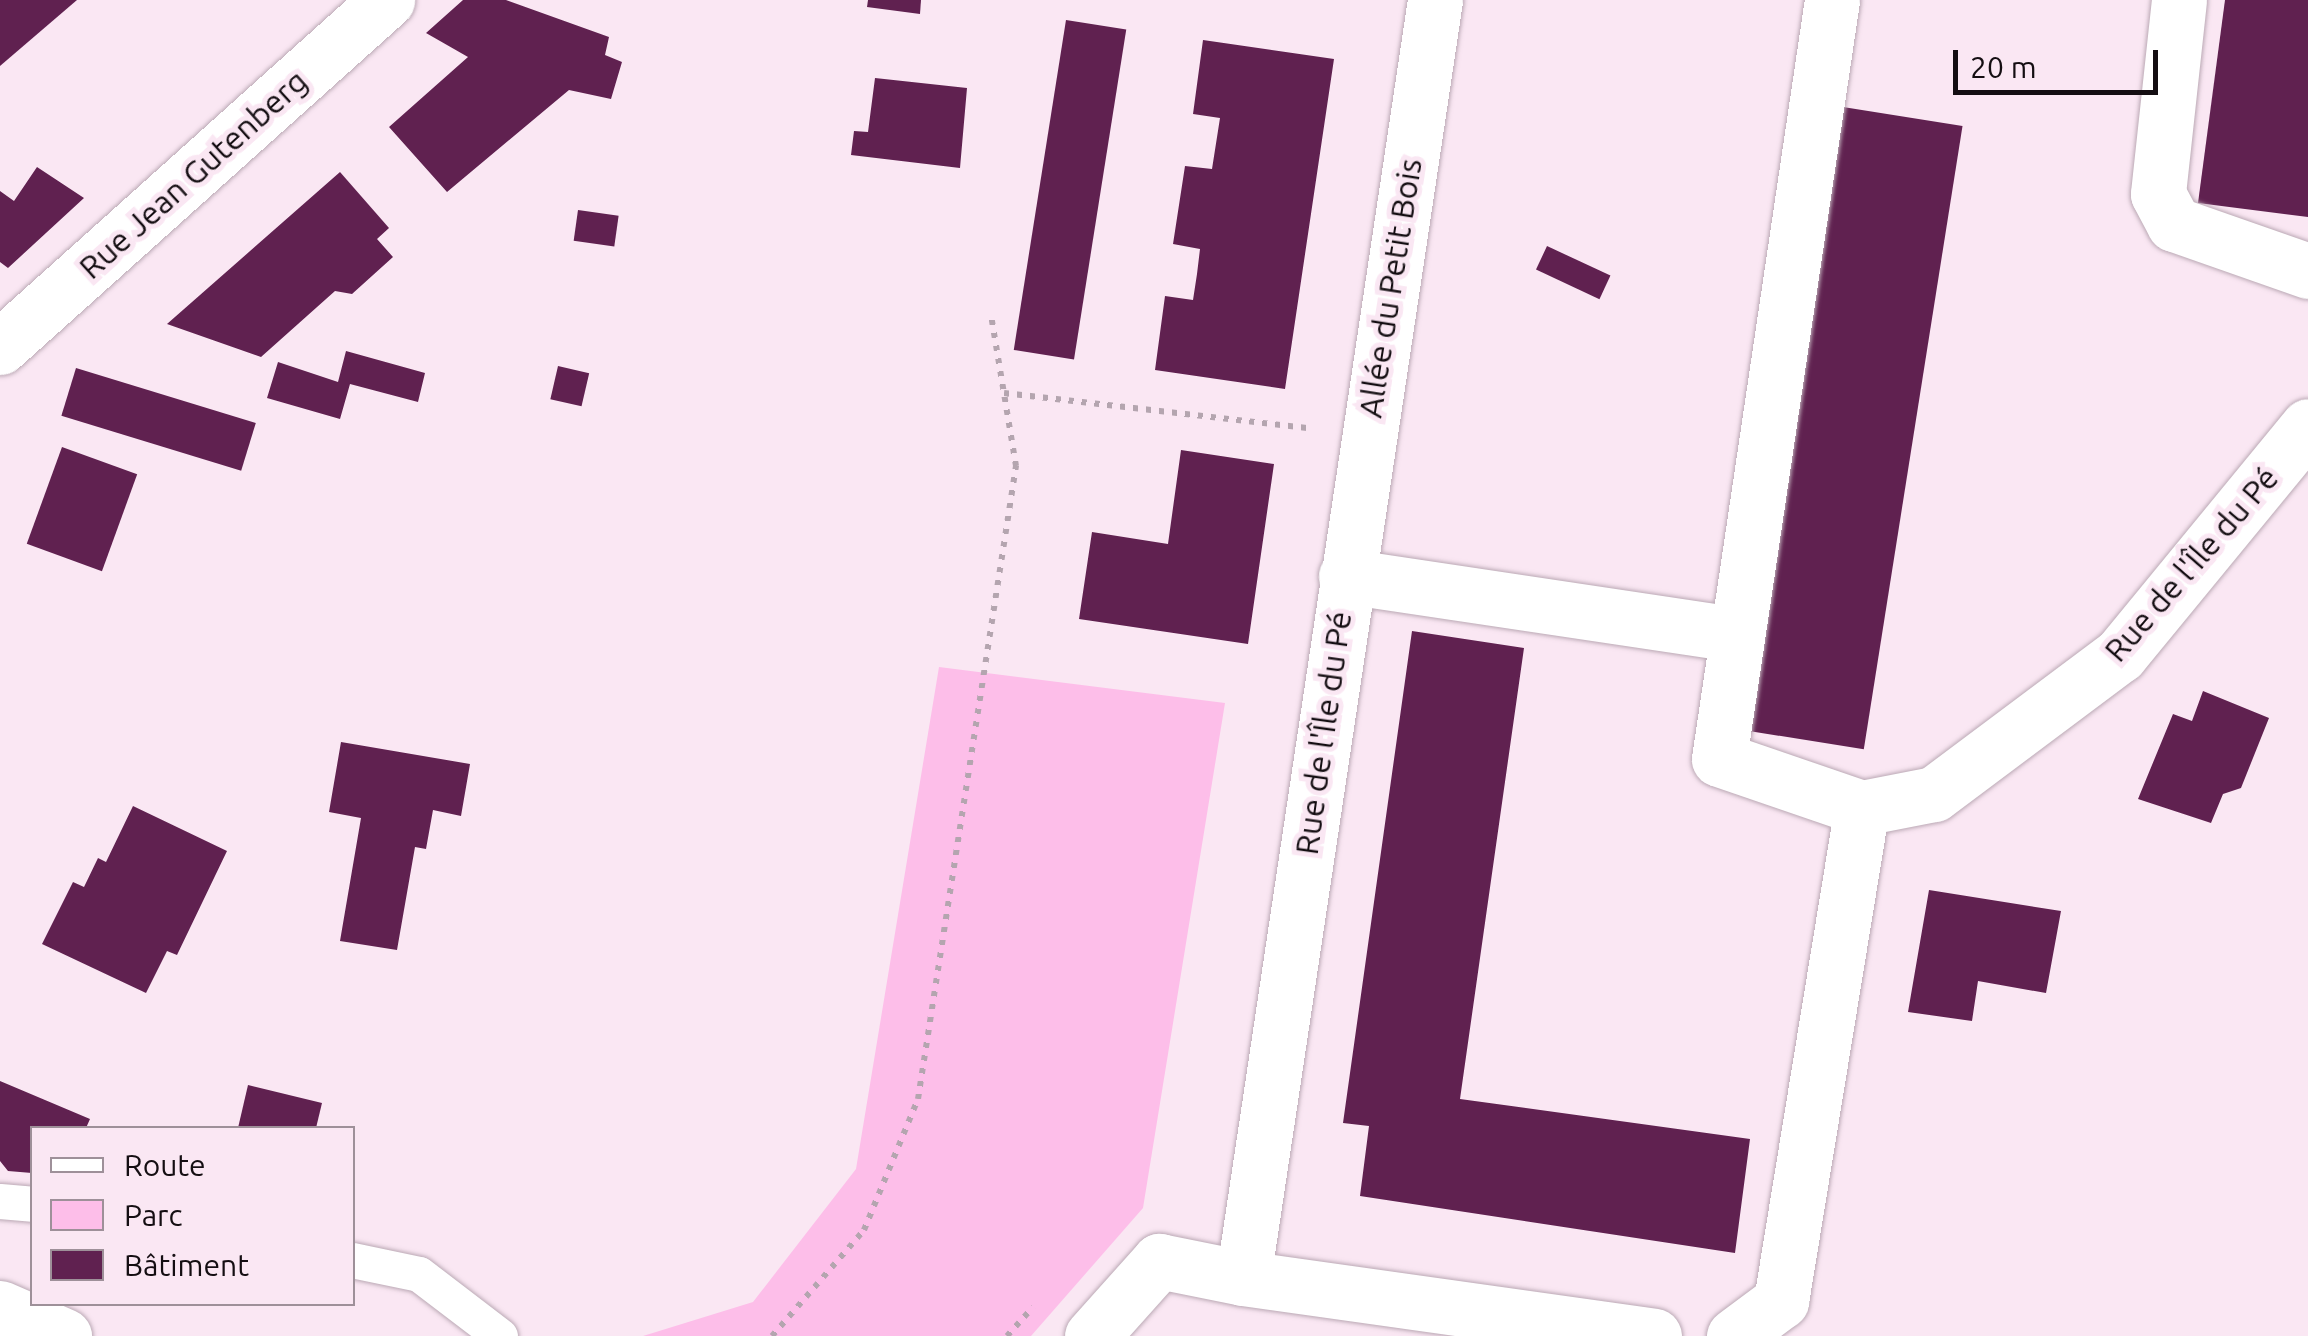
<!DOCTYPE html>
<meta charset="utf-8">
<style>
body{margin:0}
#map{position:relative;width:2308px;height:1336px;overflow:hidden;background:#fae7f3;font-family:Ubuntu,sans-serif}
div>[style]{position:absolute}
.green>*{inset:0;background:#fdbee9}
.building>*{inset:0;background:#602150;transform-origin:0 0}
.path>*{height:6px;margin-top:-3px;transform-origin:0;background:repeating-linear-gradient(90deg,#b4a5af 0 5px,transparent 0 13px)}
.roads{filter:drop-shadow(0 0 2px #bba9b5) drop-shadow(0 0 2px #bba9b5)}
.lane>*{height:35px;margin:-17.5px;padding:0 17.5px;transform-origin:17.5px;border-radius:17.5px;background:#fff}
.street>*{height:55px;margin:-27.5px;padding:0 27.5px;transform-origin:27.5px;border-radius:27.5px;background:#fff}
.secondary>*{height:55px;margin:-27.5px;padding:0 27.5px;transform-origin:27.5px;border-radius:27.5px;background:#fff}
span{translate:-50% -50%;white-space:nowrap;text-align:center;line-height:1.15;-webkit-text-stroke:10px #fae7f3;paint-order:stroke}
.street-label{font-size:32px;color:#140e12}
.legend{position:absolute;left:30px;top:1126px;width:325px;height:180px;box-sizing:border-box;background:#fae7f3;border:2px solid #9e9099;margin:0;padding:12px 18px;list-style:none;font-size:30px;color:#140e12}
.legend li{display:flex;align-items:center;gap:20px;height:50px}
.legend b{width:50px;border:2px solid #9e9099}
.scale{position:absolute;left:1953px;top:50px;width:205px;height:45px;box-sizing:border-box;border:5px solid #140e12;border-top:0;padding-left:12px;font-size:30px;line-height:35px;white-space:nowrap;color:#140e12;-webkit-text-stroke:8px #fae7f3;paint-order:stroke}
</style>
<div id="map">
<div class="green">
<i style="clip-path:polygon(939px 667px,1225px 703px,1143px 1208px,1031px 1336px,643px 1336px,753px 1302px,856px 1169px)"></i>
</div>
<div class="building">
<i style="clip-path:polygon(0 0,77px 0,0 66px)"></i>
<i style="clip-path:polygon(463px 0,506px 0,609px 37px,605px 55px,622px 62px,611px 99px,569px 90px,447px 192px,389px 127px,468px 57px,426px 33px)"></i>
<i style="clip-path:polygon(868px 0,921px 0,920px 14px,867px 7px)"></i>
<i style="clip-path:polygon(2225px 0,2308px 0,2308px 217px,2198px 203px)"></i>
<i style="left:1066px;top:20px;width:61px;height:334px;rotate:9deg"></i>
<i style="clip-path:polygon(1203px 40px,1334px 59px,1285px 389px,1155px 370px,1165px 296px,1193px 300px,1197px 274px,1200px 249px,1173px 244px,1185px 166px,1212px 169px,1220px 118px,1193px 114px)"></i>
<i style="clip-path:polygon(875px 78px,967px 88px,960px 168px,851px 155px,854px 131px,868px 132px)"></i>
<i style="left:1843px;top:107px;width:121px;height:631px;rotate:9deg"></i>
<i style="clip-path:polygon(37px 167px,84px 198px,8px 268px,0 262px,0 191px,14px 201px)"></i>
<i style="clip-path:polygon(340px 172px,389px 228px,377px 239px,393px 257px,352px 294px,335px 291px,261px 357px,167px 324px)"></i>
<i style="left:578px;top:210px;width:41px;height:31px;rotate:8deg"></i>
<i style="left:1547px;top:246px;width:70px;height:26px;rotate:25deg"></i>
<i style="clip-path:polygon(346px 351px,425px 373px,418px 402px,350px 384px,340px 419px,267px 398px,278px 362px,338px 382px)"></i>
<i style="left:558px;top:366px;width:32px;height:34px;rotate:13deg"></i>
<i style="left:76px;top:368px;width:188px;height:50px;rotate:17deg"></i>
<i style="left:62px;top:447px;width:80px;height:103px;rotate:20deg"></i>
<i style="clip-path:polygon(1181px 450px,1274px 464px,1248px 644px,1079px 619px,1092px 532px,1168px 544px)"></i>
<i style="clip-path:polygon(1412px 631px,1524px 648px,1460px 1099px,1750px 1139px,1735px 1253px,1360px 1196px,1369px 1126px,1343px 1123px)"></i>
<i style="clip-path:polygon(2203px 691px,2269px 718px,2241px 788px,2223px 794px,2211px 823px,2138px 799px,2173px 714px,2192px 721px)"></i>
<i style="clip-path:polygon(341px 742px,470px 764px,461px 816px,433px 810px,426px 849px,415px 847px,397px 950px,340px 941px,361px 818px,329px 812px)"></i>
<i style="clip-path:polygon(133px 806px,227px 851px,177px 955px,167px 951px,146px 993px,42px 944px,73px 882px,84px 887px,98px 858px,106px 862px)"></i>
<i style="clip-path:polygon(1929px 890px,2061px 911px,2046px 993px,1978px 981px,1972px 1021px,1908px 1012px)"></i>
<i style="clip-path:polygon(0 1081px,90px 1119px,86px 1128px,32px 1128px,32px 1173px,8px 1171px,0 1161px)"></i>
<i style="clip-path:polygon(248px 1085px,322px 1103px,316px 1128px,238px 1128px)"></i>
</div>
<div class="path">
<i style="left:1004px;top:393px;width:305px;rotate:6.6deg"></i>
<i style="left:772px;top:1336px;width:140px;rotate:-49deg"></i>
<i style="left:864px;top:1230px;width:142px;rotate:-67.6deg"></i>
<i style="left:918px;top:1099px;width:641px;rotate:-81.2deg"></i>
<i style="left:1016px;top:466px;width:153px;rotate:-99.4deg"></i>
<i style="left:1007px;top:1336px;width:39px;rotate:-48deg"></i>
</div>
<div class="roads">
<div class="lane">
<i style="left:0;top:1201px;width:32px;rotate:5deg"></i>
<i style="left:352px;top:1260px;width:68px;rotate:11.8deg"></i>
<i style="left:419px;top:1274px;width:102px;rotate:37.4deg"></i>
</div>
<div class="street">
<i style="left:1435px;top:0;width:1292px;rotate:98.54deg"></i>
<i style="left:1243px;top:1278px;width:415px;rotate:8deg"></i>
<i style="left:1832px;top:0;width:767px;rotate:98.47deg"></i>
<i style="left:1719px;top:759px;width:151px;rotate:18.9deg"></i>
<i style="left:1862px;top:808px;width:73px;rotate:-11deg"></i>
<i style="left:1934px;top:794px;width:232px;rotate:-36.8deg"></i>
<i style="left:2120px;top:655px;width:296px;rotate:-50.6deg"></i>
<i style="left:2179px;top:0;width:195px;rotate:96.2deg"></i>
<i style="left:2158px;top:194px;width:34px;rotate:62deg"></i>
<i style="left:2174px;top:224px;width:142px;rotate:19.3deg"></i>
<i style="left:1346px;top:576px;width:391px;rotate:8.5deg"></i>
<i style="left:0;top:1308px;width:70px;rotate:23.6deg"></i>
<i style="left:1092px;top:1336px;width:101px;rotate:-48.2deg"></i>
<i style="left:1159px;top:1261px;width:86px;rotate:11.4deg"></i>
<i style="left:1734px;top:1336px;width:59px;rotate:-36.7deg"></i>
<i style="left:1781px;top:1301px;width:500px;rotate:-80.7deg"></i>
</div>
<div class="secondary">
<i style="left:0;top:347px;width:520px;rotate:-41.88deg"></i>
</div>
</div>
<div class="street-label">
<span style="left:193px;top:174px;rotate:-42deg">Rue Jean Gutenberg</span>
<span style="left:1390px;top:288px;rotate:-81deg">Allée du Petit Bois</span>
<span style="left:2191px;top:564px;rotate:-49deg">Rue de l'Île du Pé</span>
<span style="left:1323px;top:733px;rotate:-82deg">Rue de l'Île du Pé</span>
</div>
<ul class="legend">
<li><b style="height:12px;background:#fff"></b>Route</li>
<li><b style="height:28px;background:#fdbee9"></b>Parc</li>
<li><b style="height:28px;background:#602150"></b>Bâtiment</li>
</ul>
<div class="scale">20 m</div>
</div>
